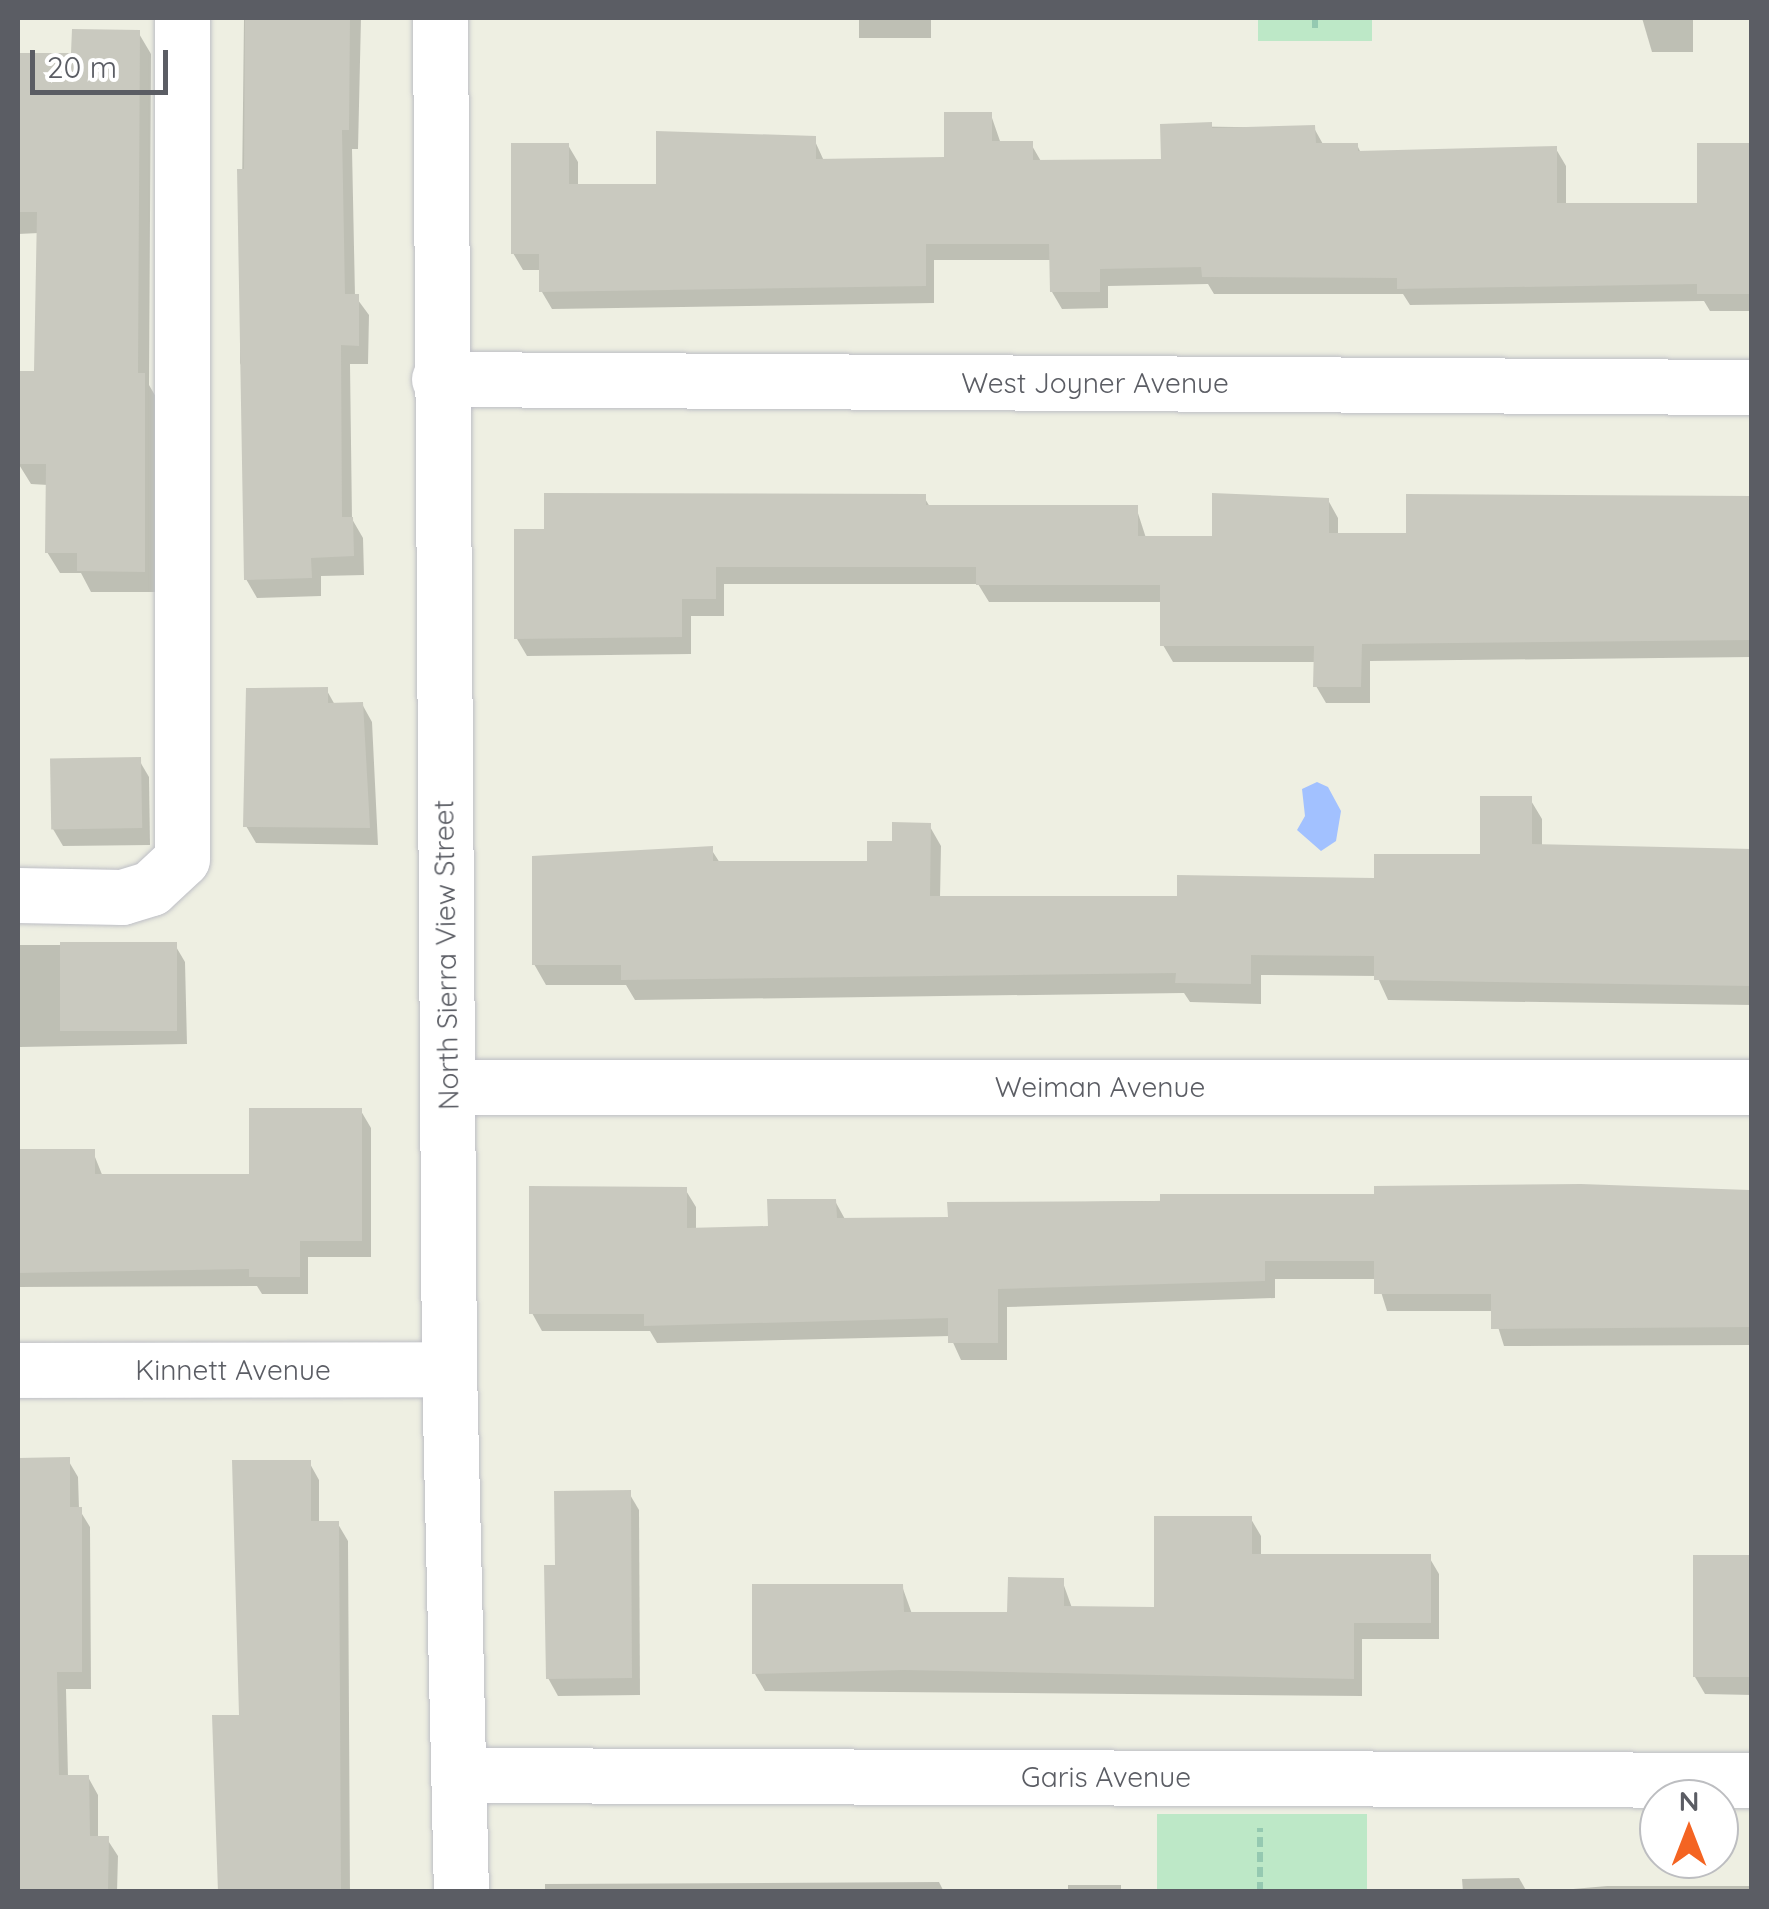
<!DOCTYPE html>
<style>
body{margin:0}
#map{position:relative;width:1769px;height:1909px;overflow:hidden;background:#eeefe2;font-family:Quicksand,sans-serif}
div>[style]{position:absolute}
.green>*{inset:0;background:#bde8c7;transform-origin:0 0}
.water>*{inset:0;background:#a2c1ff}
.shadow>*{inset:0;background:#0003;transform-origin:0 0}
.building>*{inset:0;background:#c9c9bf;transform-origin:0 0}
.path>*{height:6px;margin-top:-3px;transform-origin:0;background:repeating-linear-gradient(90deg,#95c9b1 0 10px,transparent 0 15px)}
.roads{filter:drop-shadow(0 0 2px #bdbec5) drop-shadow(0 0 2px #bdbec5)}
.minor>*{height:55px;margin:-27.5px;padding:0 27.5px;transform-origin:27.5px;border-radius:27.5px;background:#fff}
span{translate:-50% -50%;white-space:nowrap;text-align:center;line-height:1.15;-webkit-text-stroke:9px #fff;paint-order:stroke}
.street-label{font-size:28px;color:#5b5d64}
.frame{position:absolute;inset:0;border:20px solid #5b5d64;pointer-events:none}
.north{position:absolute;left:1639px;top:1779px;width:100px;height:100px;box-sizing:border-box;background:#fff;border:2px solid #bdbec1;border-radius:50%;rotate:0deg;font-size:28px;font-weight:700;line-height:40px;text-align:center;color:#5b5d64}
.north::after{content:'';display:block;margin:auto;width:35px;height:45px;background:#f46422;clip-path:polygon(50% 0,100% 100%,50% 72%,0 100%)}
.scale{position:absolute;left:30px;top:50px;width:138px;height:45px;box-sizing:border-box;border:5px solid #5b5d64;border-top:0;padding-left:12px;font-size:30px;line-height:35px;white-space:nowrap;color:#5b5d64;-webkit-text-stroke:8px #fff;paint-order:stroke}
</style>
<div id="map">
<div class="green">
<i style="left:1258px;top:18px;width:114px;height:23px"></i>
<i style="left:1157px;top:1814px;width:210px;height:77px"></i>
</div>
<div class="water">
<i style="clip-path:polygon(1317px 782px,1328px 787px,1341px 811px,1336px 841px,1321px 851px,1297px 830px,1305px 816px,1302px 789px)"></i>
</div>
<div class="shadow">
<i style="clip-path:polygon(244px 18px,361px 18px,358px 149px,352px 149px,355px 296px,369px 315px,368px 364px,350px 364px,352px 519px,363px 538px,364px 575px,321px 576px,321px 596px,257px 598px,246px 579px,245px 373px,240px 363px)"></i>
<i style="left:859px;top:18px;width:72px;height:20px"></i>
<i style="clip-path:polygon(1642px 18px,1693px 18px,1693px 52px,1652px 52px)"></i>
<i style="clip-path:polygon(138px 32px,151px 54px,149px 385px,156px 397px,156px 592px,91px 592px,81px 573px,60px 573px,47px 552px,48px 485px,31px 484px,18px 463px,37px 374px,39px 233px,18px 234px,18px 56px,73px 56px)"></i>
<i style="clip-path:polygon(991px 115px,1001px 144px,1031px 144px,1042px 163px,1163px 162px,1162px 126px,1314px 128px,1324px 146px,1357px 145px,1361px 153px,1556px 149px,1566px 166px,1566px 205px,1700px 205px,1752px 144px,1752px 311px,1710px 311px,1704px 301px,1410px 305px,1403px 294px,1214px 294px,1208px 284px,1108px 286px,1108px 308px,1062px 309px,1052px 292px,1052px 260px,934px 260px,934px 303px,552px 309px,542px 292px,542px 270px,523px 270px,513px 253px,568px 145px,578px 162px,578px 187px,659px 187px,814px 139px,824px 161px,947px 159px)"></i>
<i style="clip-path:polygon(924px 497px,930px 507px,1136px 507px,1146px 538px,1215px 538px,1328px 500px,1338px 518px,1338px 535px,1408px 535px,1752px 497px,1752px 657px,1370px 661px,1370px 703px,1326px 703px,1316px 686px,1316px 662px,1173px 662px,1163px 645px,1163px 602px,989px 602px,978px 584px,724px 584px,724px 616px,691px 616px,691px 654px,527px 656px,517px 639px,517px 532px)"></i>
<i style="clip-path:polygon(326px 689px,335px 705px,362px 704px,372px 722px,378px 845px,256px 843px,246px 826px)"></i>
<i style="clip-path:polygon(139px 760px,149px 777px,150px 845px,63px 846px,53px 829px)"></i>
<i style="clip-path:polygon(1530px 799px,1542px 819px,1542px 847px,1752px 852px,1752px 1005px,1388px 1000px,1377px 976px,1261px 975px,1261px 1004px,1190px 1002px,1184px 993px,635px 1000px,626px 985px,546px 985px,534px 964px,711px 849px,720px 863px,870px 863px,929px 825px,941px 846px,940px 898px,1179px 898px,1377px 881px,1483px 856px)"></i>
<i style="clip-path:polygon(18px 945px,175px 945px,185px 962px,187px 1044px,20px 1047px,18px 1069px)"></i>
<i style="clip-path:polygon(361px 1111px,371px 1128px,371px 1257px,308px 1257px,308px 1294px,262px 1294px,257px 1286px,18px 1287px,18px 1151px,93px 1152px,103px 1177px,252px 1177px)"></i>
<i style="clip-path:polygon(685px 1189px,696px 1207px,696px 1231px,770px 1229px,835px 1201px,846px 1221px,950px 1219px,950px 1204px,1747px 1192px,1752px 1345px,1504px 1346px,1493px 1311px,1387px 1311px,1377px 1279px,1275px 1279px,1275px 1298px,1007px 1307px,1007px 1360px,961px 1360px,950px 1336px,657px 1343px,650px 1331px,542px 1331px,532px 1313px)"></i>
<i style="clip-path:polygon(18px 1460px,68px 1460px,78px 1477px,79px 1509px,90px 1527px,91px 1689px,66px 1689px,68px 1777px,88px 1777px,98px 1795px,98px 1839px,107px 1839px,118px 1856px,117px 1892px,18px 1892px)"></i>
<i style="clip-path:polygon(309px 1462px,319px 1480px,319px 1524px,338px 1524px,348px 1541px,350px 1892px,219px 1892px,242px 1718px)"></i>
<i style="clip-path:polygon(629px 1493px,639px 1510px,640px 1695px,558px 1696px,548px 1678px,557px 1567px)"></i>
<i style="clip-path:polygon(1251px 1519px,1261px 1536px,1261px 1557px,1429px 1557px,1439px 1574px,1439px 1639px,1362px 1639px,1362px 1696px,765px 1691px,755px 1674px,902px 1586px,912px 1614px,1009px 1614px,1062px 1580px,1072px 1608px,1157px 1610px)"></i>
<i style="clip-path:polygon(1752px 1556px,1752px 1695px,1705px 1694px,1695px 1677px)"></i>
<i style="clip-path:polygon(1519px 1878px,1527px 1892px,1463px 1892px,1462px 1879px)"></i>
<i style="clip-path:polygon(939px 1882px,944px 1892px,545px 1892px,545px 1884px)"></i>
<i style="left:1068px;top:1885px;width:53px;height:7px"></i>
<i style="clip-path:polygon(1607px 1886px,1752px 1886px,1752px 1892px,1539px 1892px)"></i>
</div>
<div class="building">
<i style="clip-path:polygon(245px 18px,350px 18px,349px 130px,342px 130px,345px 294px,359px 294px,359px 346px,341px 345px,342px 517px,353px 517px,354px 556px,311px 558px,312px 578px,244px 580px,237px 169px,244px 169px)"></i>
<i style="clip-path:polygon(72px 29px,140px 30px,138px 373px,145px 373px,145px 572px,77px 571px,77px 553px,45px 553px,46px 464px,18px 464px,18px 371px,34px 371px,37px 212px,18px 212px,19px 53px,71px 53px)"></i>
<i style="clip-path:polygon(944px 112px,992px 112px,992px 141px,1033px 141px,1033px 160px,1161px 159px,1160px 124px,1212px 122px,1212px 128px,1315px 125px,1316px 143px,1358px 143px,1358px 151px,1557px 146px,1557px 203px,1697px 203px,1697px 143px,1752px 143px,1752px 294px,1697px 294px,1697px 284px,1397px 289px,1397px 278px,1202px 277px,1201px 267px,1100px 269px,1100px 292px,1050px 292px,1049px 244px,926px 244px,926px 286px,539px 292px,539px 254px,511px 254px,511px 143px,569px 143px,569px 184px,656px 184px,656px 131px,816px 136px,816px 159px,944px 157px)"></i>
<i style="clip-path:polygon(544px 493px,926px 494px,926px 505px,1138px 505px,1138px 536px,1212px 536px,1212px 493px,1329px 498px,1329px 533px,1406px 533px,1406px 494px,1752px 496px,1752px 640px,1362px 644px,1361px 687px,1313px 687px,1314px 646px,1160px 646px,1160px 585px,976px 585px,976px 567px,716px 567px,716px 599px,682px 599px,682px 637px,514px 639px,514px 529px,544px 529px)"></i>
<i style="clip-path:polygon(328px 687px,328px 703px,363px 702px,370px 828px,243px 827px,246px 688px)"></i>
<i style="left:141px;top:757px;width:71px;height:91px;rotate:89deg"></i>
<i style="clip-path:polygon(1480px 796px,1532px 796px,1532px 844px,1752px 849px,1752px 986px,1374px 980px,1374px 956px,1251px 955px,1251px 984px,1175px 983px,1176px 973px,621px 980px,621px 965px,532px 965px,532px 856px,713px 846px,713px 861px,867px 861px,867px 841px,892px 841px,892px 822px,931px 823px,930px 896px,1177px 896px,1177px 875px,1374px 878px,1374px 854px,1480px 854px)"></i>
<i style="left:60px;top:942px;width:117px;height:89px"></i>
<i style="clip-path:polygon(249px 1108px,362px 1108px,362px 1241px,300px 1241px,300px 1277px,249px 1277px,249px 1269px,18px 1273px,18px 1149px,95px 1149px,95px 1174px,249px 1174px)"></i>
<i style="clip-path:polygon(1581px 1184px,1749px 1190px,1752px 1327px,1491px 1329px,1491px 1294px,1374px 1294px,1374px 1261px,1265px 1261px,1265px 1281px,998px 1289px,998px 1343px,948px 1343px,948px 1318px,644px 1326px,644px 1314px,529px 1314px,529px 1186px,687px 1187px,687px 1228px,768px 1226px,767px 1199px,836px 1199px,837px 1218px,948px 1217px,947px 1202px,1160px 1201px,1160px 1194px,1374px 1194px,1374px 1186px)"></i>
<i style="clip-path:polygon(70px 1457px,70px 1507px,82px 1507px,82px 1672px,57px 1672px,59px 1775px,89px 1775px,90px 1836px,109px 1836px,108px 1892px,18px 1892px,18px 1458px)"></i>
<i style="clip-path:polygon(232px 1460px,311px 1460px,311px 1521px,339px 1521px,341px 1892px,218px 1892px,212px 1715px,239px 1715px)"></i>
<i style="clip-path:polygon(631px 1490px,632px 1678px,546px 1679px,544px 1565px,555px 1565px,554px 1491px)"></i>
<i style="clip-path:polygon(1154px 1516px,1252px 1516px,1252px 1554px,1431px 1554px,1431px 1623px,1354px 1623px,1354px 1679px,904px 1670px,752px 1674px,752px 1584px,903px 1584px,904px 1612px,1007px 1612px,1008px 1577px,1064px 1578px,1064px 1606px,1154px 1607px)"></i>
<i style="left:1693px;top:1555px;width:59px;height:122px"></i>
</div>
<div class="path">
<i style="left:1315px;top:28px;width:10px;rotate:-90deg"></i>
<i style="left:1260px;top:1892px;width:64px;rotate:-90deg"></i>
</div>
<div class="roads">
<div class="minor">
<i style="left:440px;top:18px;width:1351px;rotate:89.62deg"></i>
<i style="left:449px;top:1369px;width:523px;rotate:88.69deg"></i>
<i style="left:439px;top:379px;width:1313px;rotate:0.35deg"></i>
<i style="left:18px;top:895px;width:104px;rotate:1.1deg"></i>
<i style="left:122px;top:897px;width:30px;rotate:-17deg"></i>
<i style="left:151px;top:888px;width:42px;rotate:-43.1deg"></i>
<i style="left:182px;top:859px;width:841px;rotate:-90deg"></i>
<i style="left:448px;top:1087px;width:1304px"></i>
<i style="left:18px;top:1370px;width:431px;rotate:-0.1deg"></i>
<i style="left:460px;top:1775px;width:1292px;rotate:0.22deg"></i>
</div>
</div>
<div class="street-label">
<span style="left:1095px;top:383px">West Joyner Avenue</span>
<span style="left:446px;top:955px;rotate:-91deg">North Sierra View Street</span>
<span style="left:1100px;top:1087px">Weiman Avenue</span>
<span style="left:233px;top:1370px">Kinnett Avenue</span>
<span style="left:1106px;top:1777px">Garis Avenue</span>
</div>
<div class="frame"></div>
<div class="north">N</div>
<div class="scale">20 m</div>
</div>
